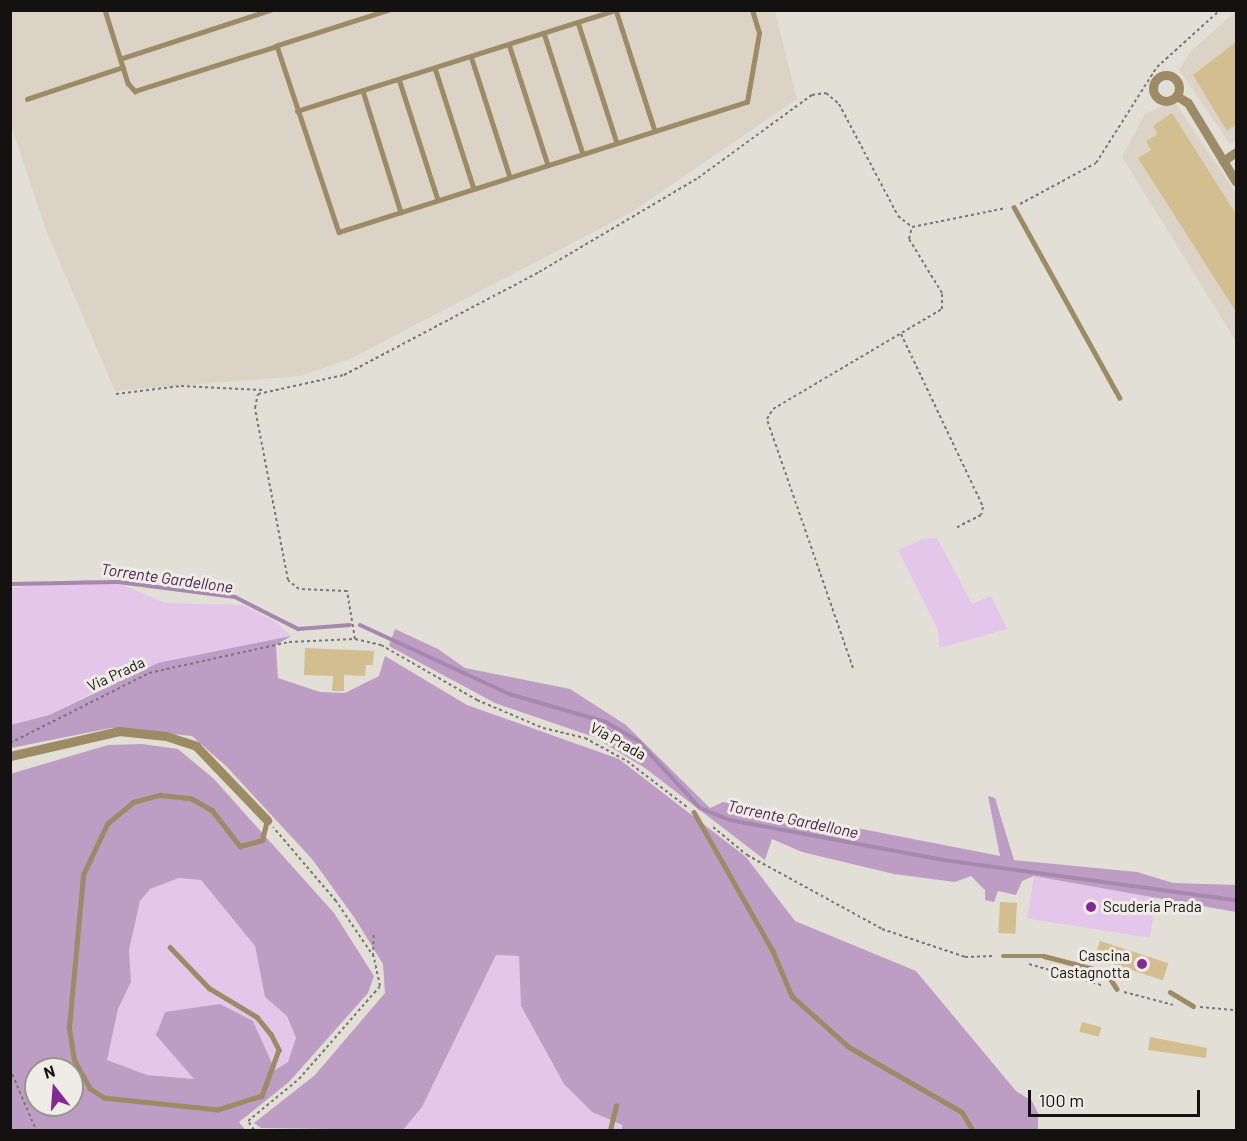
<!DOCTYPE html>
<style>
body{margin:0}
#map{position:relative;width:1247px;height:1141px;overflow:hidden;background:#e2dfd7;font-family:Barlow,sans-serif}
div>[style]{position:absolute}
.built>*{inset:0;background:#dbd4c6}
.green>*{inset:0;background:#e3c6e9;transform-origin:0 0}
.forest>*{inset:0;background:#bd9dc4}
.stream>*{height:4px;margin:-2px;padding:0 2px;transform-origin:2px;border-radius:2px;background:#a687ad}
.building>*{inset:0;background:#d3be8f;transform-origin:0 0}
.path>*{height:2px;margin-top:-1px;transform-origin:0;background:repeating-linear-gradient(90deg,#797772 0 3px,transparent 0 6px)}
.service>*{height:4.5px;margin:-2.25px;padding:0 2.25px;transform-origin:2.25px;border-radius:2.25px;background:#9c8b65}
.minor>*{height:9px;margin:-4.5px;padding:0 4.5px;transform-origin:4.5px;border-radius:4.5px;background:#9c8b65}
.minor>.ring{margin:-4.5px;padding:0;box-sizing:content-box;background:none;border:9px solid #9c8b65;border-radius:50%}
.dots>*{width:16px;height:16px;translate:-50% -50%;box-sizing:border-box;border:3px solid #efece5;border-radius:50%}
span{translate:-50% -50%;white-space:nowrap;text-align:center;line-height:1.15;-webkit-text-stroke:6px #efece5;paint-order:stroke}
.street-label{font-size:15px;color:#131210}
.poi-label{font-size:15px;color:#131210}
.left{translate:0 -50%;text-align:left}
.right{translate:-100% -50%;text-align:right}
.water-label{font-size:16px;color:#4b2253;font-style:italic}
.frame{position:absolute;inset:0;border:12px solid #131210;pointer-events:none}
.north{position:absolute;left:24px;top:1057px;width:60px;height:60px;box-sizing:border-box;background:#efece5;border:2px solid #979590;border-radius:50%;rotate:343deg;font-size:16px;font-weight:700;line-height:24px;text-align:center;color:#131210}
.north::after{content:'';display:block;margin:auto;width:21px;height:27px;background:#832996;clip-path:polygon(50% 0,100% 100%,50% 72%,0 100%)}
.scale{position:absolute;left:1028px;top:1090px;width:172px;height:27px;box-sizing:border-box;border:3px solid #131210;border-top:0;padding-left:8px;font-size:18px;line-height:21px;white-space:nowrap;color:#131210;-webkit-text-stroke:4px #efece5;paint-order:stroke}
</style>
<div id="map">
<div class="built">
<i style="clip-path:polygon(10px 11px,775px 11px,797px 99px,632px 212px,350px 359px,300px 376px,115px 391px,45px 228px,11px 125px)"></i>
<i style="clip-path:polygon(1236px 11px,1236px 140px,1230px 144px,1179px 70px,1190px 52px)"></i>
<i style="clip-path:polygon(1174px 101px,1236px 193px,1236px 341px,1122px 157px,1145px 114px)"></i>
</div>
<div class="green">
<i style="clip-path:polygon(937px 538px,972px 604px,991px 596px,1007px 629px,940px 648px,938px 630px,898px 550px,923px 539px)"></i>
<i style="clip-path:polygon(87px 579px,123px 585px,165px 603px,242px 605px,276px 622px,291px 636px,119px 679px,49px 715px,11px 725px,11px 588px)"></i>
<i style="left:1034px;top:876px;width:124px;height:43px;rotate:9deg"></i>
<i style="clip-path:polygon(180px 878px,201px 880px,255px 946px,265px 997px,287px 1016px,296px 1039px,288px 1062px,275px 1070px,253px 1021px,195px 1079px,147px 1075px,107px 1060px,118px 1009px,131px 982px,129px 950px,140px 901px,150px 889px)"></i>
<i style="clip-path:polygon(496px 955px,519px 956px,521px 1007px,564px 1084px,592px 1112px,622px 1126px,622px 1130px,403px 1130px,422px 1107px)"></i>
</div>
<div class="forest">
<i style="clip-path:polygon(395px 629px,438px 649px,465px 668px,570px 689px,626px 725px,710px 808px,723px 802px,1000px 856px,988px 796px,995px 798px,1014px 860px,1137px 872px,1173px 883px,1236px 885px,1236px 912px,1034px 876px,1022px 881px,1016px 895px,998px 891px,994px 902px,985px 900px,985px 890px,971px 876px,955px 882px,894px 874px,802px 852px,772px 839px,765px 860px,645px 768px,594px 737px,495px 703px,389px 646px)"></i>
<i style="clip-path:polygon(291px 636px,276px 645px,278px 678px,320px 692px,345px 693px,379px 676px,385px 656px,467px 705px,619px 759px,746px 857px,795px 921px,916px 971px,1016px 1091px,1032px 1101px,1038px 1113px,1038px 1130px,622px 1130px,622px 1125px,592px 1112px,564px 1084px,521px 1006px,519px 956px,496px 955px,422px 1107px,403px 1130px,261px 1128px,254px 1123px,315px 1075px,385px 993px,383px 964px,354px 917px,312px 859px,227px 767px,192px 736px,111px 728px,11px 748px,11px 725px,49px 715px,158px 663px)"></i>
<i style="clip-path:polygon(evenodd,142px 744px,178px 749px,214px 779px,334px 913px,374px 976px,368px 993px,289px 1082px,239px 1122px,245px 1130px,11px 1130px,10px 774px,108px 745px,142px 744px,179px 878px,201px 880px,255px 946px,265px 997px,287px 1016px,296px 1038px,288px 1062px,275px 1070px,253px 1021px,220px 1004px,165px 1012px,156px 1035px,194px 1079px,147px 1075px,107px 1060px,118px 1009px,131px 982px,129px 950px,140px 901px,150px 889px,179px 878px,142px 744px,36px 1069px,72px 1069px,72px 1105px,36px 1105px,36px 1069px)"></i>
</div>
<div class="stream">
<i style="left:10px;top:584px;width:108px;rotate:-1.1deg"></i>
<i style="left:118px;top:582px;width:118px;rotate:7.3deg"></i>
<i style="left:235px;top:597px;width:71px;rotate:26.9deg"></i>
<i style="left:298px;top:629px;width:52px;rotate:-4.4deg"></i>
<i style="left:360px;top:625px;width:164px;rotate:24.8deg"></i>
<i style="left:509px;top:694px;width:101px;rotate:16.1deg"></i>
<i style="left:606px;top:722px;width:39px;rotate:31deg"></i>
<i style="left:639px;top:742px;width:90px;rotate:47.3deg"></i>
<i style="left:700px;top:808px;width:32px;rotate:22deg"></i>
<i style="left:730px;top:820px;width:217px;rotate:10.6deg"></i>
<i style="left:943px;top:860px;width:296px;rotate:7.8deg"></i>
</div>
<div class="building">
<i style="clip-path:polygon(1236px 42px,1236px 125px,1227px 131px,1193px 75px)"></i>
<i style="clip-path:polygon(1172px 113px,1236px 214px,1236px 312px,1138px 158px,1151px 150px,1146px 141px,1158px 134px,1153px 126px)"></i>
<i style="clip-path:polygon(305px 648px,374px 651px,373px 665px,366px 665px,365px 676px,344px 675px,344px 691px,332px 691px,333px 676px,304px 675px)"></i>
<i style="left:1000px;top:902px;width:17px;height:31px;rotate:3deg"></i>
<i style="left:1100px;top:941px;width:72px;height:18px;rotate:18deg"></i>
<i style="left:1082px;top:1022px;width:20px;height:10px;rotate:15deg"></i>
<i style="clip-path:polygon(1150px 1037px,1207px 1048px,1206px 1058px,1148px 1050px)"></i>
</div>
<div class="path">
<i style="left:1020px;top:204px;width:86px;rotate:-28.3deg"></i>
<i style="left:1096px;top:163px;width:114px;rotate:-57.6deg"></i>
<i style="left:1157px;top:67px;width:85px;rotate:-42.1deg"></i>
<i style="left:901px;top:334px;width:191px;rotate:64.6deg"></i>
<i style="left:983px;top:507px;width:8px;rotate:104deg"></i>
<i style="left:981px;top:515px;width:27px;rotate:153deg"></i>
<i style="left:116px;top:394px;width:65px;rotate:-7deg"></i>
<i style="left:181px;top:386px;width:82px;rotate:2.8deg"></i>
<i style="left:355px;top:639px;width:49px;rotate:-99.5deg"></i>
<i style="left:347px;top:591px;width:48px;rotate:-177.6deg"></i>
<i style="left:299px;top:589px;width:14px;rotate:-141deg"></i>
<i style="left:288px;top:580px;width:175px;rotate:-100.9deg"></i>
<i style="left:255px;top:408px;width:14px;rotate:-78deg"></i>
<i style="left:258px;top:394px;width:88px;rotate:-12.5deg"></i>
<i style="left:344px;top:375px;width:221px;rotate:-27.8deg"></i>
<i style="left:539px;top:272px;width:185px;rotate:-30.6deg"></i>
<i style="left:698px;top:178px;width:141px;rotate:-36.1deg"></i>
<i style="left:812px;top:95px;width:14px;rotate:-8deg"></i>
<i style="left:826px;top:93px;width:17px;rotate:40deg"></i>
<i style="left:839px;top:104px;width:127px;rotate:62.2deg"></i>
<i style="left:898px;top:216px;width:18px;rotate:38deg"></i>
<i style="left:853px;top:668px;width:263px;rotate:-109.1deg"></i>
<i style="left:767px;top:419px;width:12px;rotate:-59deg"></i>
<i style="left:773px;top:409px;width:196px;rotate:-30.6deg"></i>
<i style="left:942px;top:309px;width:16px;rotate:-90deg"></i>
<i style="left:942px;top:293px;width:63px;rotate:-121.4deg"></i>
<i style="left:909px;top:239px;width:12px;rotate:-76deg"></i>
<i style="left:912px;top:227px;width:96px;rotate:-11.4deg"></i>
<i style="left:10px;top:743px;width:156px;rotate:-26.7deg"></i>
<i style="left:149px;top:673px;width:143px;rotate:-12.5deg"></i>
<i style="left:289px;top:642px;width:66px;rotate:-2.6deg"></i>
<i style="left:355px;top:639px;width:27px;rotate:13deg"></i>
<i style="left:381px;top:645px;width:111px;rotate:29.8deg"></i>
<i style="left:477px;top:700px;width:72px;rotate:23deg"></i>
<i style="left:543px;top:728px;width:43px;rotate:13.4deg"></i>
<i style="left:585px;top:738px;width:48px;rotate:28.7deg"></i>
<i style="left:627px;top:761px;width:76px;rotate:37.5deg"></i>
<i style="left:713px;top:827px;width:44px;rotate:39.5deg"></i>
<i style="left:747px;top:855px;width:154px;rotate:28.7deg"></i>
<i style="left:882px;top:929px;width:88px;rotate:18.6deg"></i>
<i style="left:965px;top:957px;width:30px;rotate:-2deg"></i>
<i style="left:373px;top:956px;width:23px;rotate:-88deg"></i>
<i style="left:1029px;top:964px;width:78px;rotate:16.3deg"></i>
<i style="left:1124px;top:992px;width:52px;rotate:14.6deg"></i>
<i style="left:1200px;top:1007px;width:36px;rotate:5deg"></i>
<i style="left:10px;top:1069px;width:66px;rotate:66.9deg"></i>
<i style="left:254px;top:1130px;width:11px;rotate:-124deg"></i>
<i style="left:248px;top:1121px;width:66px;rotate:-39.5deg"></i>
<i style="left:299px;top:1079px;width:123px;rotate:-48.9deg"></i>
<i style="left:380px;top:986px;width:30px;rotate:-102deg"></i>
<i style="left:374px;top:957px;width:68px;rotate:-124.2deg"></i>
<i style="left:336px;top:901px;width:97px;rotate:-130.4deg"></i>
</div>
<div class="service">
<i style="left:105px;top:10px;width:77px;rotate:72.5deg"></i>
<i style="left:128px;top:83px;width:11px;rotate:49deg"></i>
<i style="left:135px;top:91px;width:149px;rotate:-17.6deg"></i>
<i style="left:389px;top:10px;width:118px;rotate:162.2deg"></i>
<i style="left:277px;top:46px;width:196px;rotate:71.6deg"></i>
<i style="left:339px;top:232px;width:428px;rotate:-17.7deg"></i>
<i style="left:747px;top:102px;width:70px;rotate:-80.1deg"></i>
<i style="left:759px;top:33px;width:24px;rotate:-107deg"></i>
<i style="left:616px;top:10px;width:127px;rotate:72.1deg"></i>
<i style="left:578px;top:22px;width:127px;rotate:72.1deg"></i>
<i style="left:544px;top:33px;width:127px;rotate:72.1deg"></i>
<i style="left:509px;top:44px;width:127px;rotate:72.1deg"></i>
<i style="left:471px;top:56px;width:127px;rotate:72.1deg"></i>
<i style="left:120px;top:59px;width:158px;rotate:-18.1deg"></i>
<i style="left:435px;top:68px;width:127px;rotate:72.1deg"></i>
<i style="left:399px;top:79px;width:127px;rotate:72.1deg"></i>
<i style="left:363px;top:91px;width:127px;rotate:72.6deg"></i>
<i style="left:27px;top:99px;width:101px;rotate:-18.4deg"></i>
<i style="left:297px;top:111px;width:334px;rotate:-17.6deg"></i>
<i style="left:1014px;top:207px;width:218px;rotate:61deg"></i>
<i style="left:694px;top:812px;width:160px;rotate:60.4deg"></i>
<i style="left:773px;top:951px;width:49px;rotate:67.1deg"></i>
<i style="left:792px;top:996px;width:76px;rotate:41.8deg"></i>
<i style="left:849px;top:1047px;width:130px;rotate:29.9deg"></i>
<i style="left:962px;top:1112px;width:21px;rotate:59deg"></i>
<i style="left:170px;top:947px;width:57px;rotate:46.4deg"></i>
<i style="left:209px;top:988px;width:56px;rotate:31.1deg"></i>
<i style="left:257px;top:1017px;width:22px;rotate:51deg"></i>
<i style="left:271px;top:1034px;width:18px;rotate:63deg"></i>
<i style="left:279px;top:1050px;width:49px;rotate:110.3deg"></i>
<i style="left:262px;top:1096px;width:46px;rotate:162.3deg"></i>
<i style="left:218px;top:1110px;width:115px;rotate:-174deg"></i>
<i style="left:104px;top:1098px;width:17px;rotate:-147deg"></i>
<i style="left:90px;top:1089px;width:33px;rotate:-119deg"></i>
<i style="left:74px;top:1060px;width:33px;rotate:-99deg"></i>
<i style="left:69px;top:1027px;width:153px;rotate:-84.7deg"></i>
<i style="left:83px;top:875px;width:56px;rotate:-64.8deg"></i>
<i style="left:107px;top:824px;width:34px;rotate:-40deg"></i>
<i style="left:133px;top:802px;width:28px;rotate:-15deg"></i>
<i style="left:160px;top:795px;width:31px;rotate:6deg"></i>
<i style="left:191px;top:798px;width:24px;rotate:30deg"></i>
<i style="left:212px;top:810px;width:46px;rotate:52.1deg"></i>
<i style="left:240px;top:846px;width:23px;rotate:-15deg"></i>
<i style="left:262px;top:840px;width:21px;rotate:-76deg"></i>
<i style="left:1003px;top:956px;width:41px"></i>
<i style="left:1044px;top:956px;width:64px;rotate:14.5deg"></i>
<i style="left:1106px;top:972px;width:20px;rotate:57deg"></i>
<i style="left:1170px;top:992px;width:27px;rotate:31deg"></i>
<i style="left:610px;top:1130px;width:25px;rotate:-76deg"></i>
</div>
<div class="minor">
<i class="ring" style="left:1153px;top:75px;width:17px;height:17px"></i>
<i style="left:1177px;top:96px;width:13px;rotate:32deg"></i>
<i style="left:1188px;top:103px;width:92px;rotate:58.7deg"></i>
<i style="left:1223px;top:161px;width:16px;rotate:-35deg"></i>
<i style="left:10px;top:756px;width:112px;rotate:-12.9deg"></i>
<i style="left:119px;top:731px;width:47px;rotate:6.1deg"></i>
<i style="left:166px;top:736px;width:32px;rotate:18deg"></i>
<i style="left:196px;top:746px;width:103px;rotate:46.2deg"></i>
</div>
<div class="dots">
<i style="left:1091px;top:907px;background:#832996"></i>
<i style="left:1142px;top:964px;background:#832996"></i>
</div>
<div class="street-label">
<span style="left:116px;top:674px;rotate:-25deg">Via Prada</span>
<span style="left:618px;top:741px;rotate:29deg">Via Prada</span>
</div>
<div class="poi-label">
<span class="left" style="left:1103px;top:907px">Scuderia Prada</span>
<span class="right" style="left:1130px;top:964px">Cascina<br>Castagnotta</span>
</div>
<div class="water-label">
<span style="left:167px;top:578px;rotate:8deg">Torrente Gardellone</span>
<span style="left:793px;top:819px;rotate:12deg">Torrente Gardellone</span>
</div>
<div class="frame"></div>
<div class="north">N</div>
<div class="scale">100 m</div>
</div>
